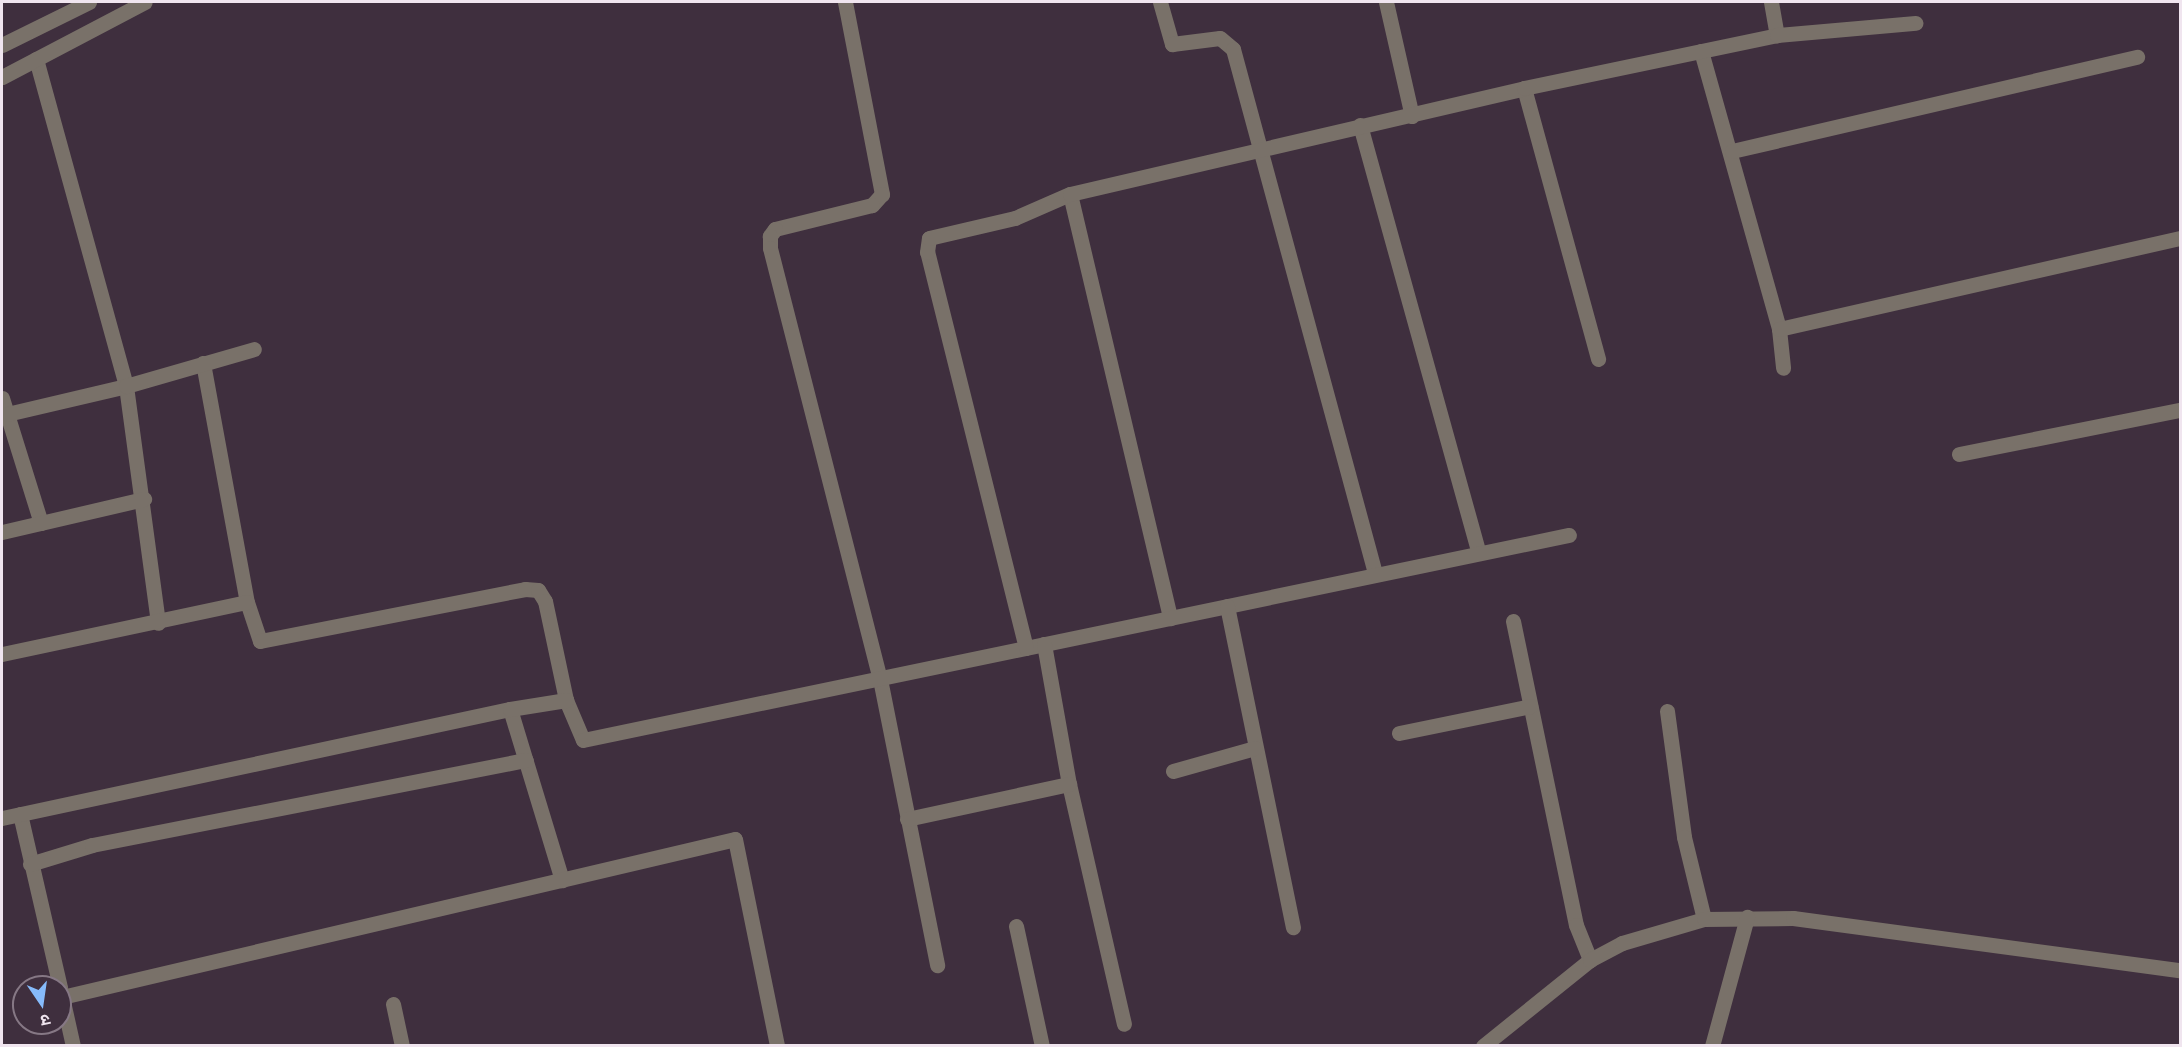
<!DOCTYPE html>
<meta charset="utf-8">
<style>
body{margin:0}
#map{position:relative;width:2182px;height:1047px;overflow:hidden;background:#3f2f3e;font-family:"PT Sans","Noto Sans Devanagari",sans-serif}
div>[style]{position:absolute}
.minor>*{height:15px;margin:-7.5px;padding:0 7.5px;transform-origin:7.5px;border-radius:7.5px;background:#797169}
span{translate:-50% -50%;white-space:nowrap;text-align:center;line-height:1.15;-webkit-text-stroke:4.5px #3f2f3e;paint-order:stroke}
.frame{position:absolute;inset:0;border:3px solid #f0e5ef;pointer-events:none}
.north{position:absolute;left:12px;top:975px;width:60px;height:60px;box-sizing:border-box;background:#3f2f3e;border:2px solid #867885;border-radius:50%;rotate:167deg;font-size:16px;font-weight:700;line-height:24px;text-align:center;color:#f0e5ef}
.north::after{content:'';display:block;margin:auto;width:21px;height:27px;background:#86bbfb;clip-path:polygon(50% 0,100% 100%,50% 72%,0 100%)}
</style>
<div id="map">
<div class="minor">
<i style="left:845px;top:2px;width:196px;rotate:79.1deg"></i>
<i style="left:882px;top:194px;width:15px;rotate:132deg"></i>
<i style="left:872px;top:205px;width:100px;rotate:166.1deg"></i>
<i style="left:775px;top:229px;width:9px;rotate:126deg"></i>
<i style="left:770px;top:236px;width:12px;rotate:90deg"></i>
<i style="left:770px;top:248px;width:445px;rotate:75.7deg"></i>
<i style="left:880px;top:679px;width:292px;rotate:78.7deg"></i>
<i style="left:1160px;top:2px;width:44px;rotate:74.1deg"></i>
<i style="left:1172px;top:44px;width:48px;rotate:-7.1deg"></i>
<i style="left:1220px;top:38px;width:17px;rotate:40deg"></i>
<i style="left:1233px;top:49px;width:543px;rotate:74.84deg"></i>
<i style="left:1386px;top:2px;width:117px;rotate:77.2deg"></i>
<i style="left:1771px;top:2px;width:34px;rotate:80deg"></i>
<i style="left:2px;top:45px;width:97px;rotate:-26.3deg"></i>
<i style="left:1701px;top:51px;width:289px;rotate:74.3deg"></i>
<i style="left:1779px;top:329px;width:39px;rotate:84deg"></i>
<i style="left:36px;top:59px;width:339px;rotate:74.6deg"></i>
<i style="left:126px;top:386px;width:239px;rotate:82.3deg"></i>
<i style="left:2px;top:77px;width:161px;rotate:-27.7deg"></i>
<i style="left:1524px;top:88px;width:281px;rotate:74.7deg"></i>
<i style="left:1360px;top:125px;width:444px;rotate:74.5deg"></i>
<i style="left:1732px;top:151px;width:416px;rotate:-13.1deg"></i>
<i style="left:1070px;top:194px;width:436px;rotate:76.7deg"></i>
<i style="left:1779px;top:329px;width:411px;rotate:-12.8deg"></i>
<i style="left:203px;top:363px;width:243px;rotate:79.6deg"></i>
<i style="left:247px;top:602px;width:41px;rotate:71.6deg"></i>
<i style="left:260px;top:641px;width:270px;rotate:-11.1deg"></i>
<i style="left:525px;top:589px;width:13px;rotate:4deg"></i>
<i style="left:538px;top:590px;width:13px;rotate:58deg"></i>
<i style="left:545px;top:601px;width:101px;rotate:78deg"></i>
<i style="left:566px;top:700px;width:43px;rotate:67deg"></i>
<i style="left:583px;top:740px;width:1007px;rotate:-11.75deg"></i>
<i style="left:2px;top:398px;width:131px;rotate:72.7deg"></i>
<i style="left:7px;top:414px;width:122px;rotate:-13.2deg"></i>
<i style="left:126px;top:386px;width:133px;rotate:-16.1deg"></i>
<i style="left:1959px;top:454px;width:225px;rotate:-11.3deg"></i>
<i style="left:2px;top:532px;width:146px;rotate:-13.1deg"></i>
<i style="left:1227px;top:606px;width:328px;rotate:78.4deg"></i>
<i style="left:1513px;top:621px;width:310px;rotate:78.3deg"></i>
<i style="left:1576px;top:925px;width:38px;rotate:68deg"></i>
<i style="left:1044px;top:644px;width:142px;rotate:79.9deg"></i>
<i style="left:1069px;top:784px;width:246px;rotate:77.1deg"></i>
<i style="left:1026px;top:648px;width:408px;rotate:-104deg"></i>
<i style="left:927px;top:252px;width:14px;rotate:-82deg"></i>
<i style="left:929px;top:238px;width:88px;rotate:-13.1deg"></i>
<i style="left:1015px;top:218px;width:60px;rotate:-23.6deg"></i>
<i style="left:1070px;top:194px;width:466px;rotate:-13.1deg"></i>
<i style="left:1524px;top:88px;width:258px;rotate:-11.8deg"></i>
<i style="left:1777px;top:35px;width:139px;rotate:-5deg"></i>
<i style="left:2px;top:654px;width:250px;rotate:-12deg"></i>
<i style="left:510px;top:709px;width:179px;rotate:73.1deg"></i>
<i style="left:1667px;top:711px;width:127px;rotate:82.3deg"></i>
<i style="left:1684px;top:837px;width:84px;rotate:76.3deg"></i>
<i style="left:1399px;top:733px;width:134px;rotate:-11.6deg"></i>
<i style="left:1173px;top:771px;width:85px;rotate:-15.7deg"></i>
<i style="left:20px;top:814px;width:178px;rotate:77deg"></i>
<i style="left:2px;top:818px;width:520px;rotate:-12.11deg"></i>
<i style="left:510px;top:709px;width:57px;rotate:-9.1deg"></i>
<i style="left:907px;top:819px;width:166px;rotate:-12.2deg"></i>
<i style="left:30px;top:864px;width:65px;rotate:-17deg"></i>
<i style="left:92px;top:845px;width:442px;rotate:-11.1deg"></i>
<i style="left:1016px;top:926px;width:123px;rotate:77.8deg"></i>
<i style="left:60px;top:988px;width:59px;rotate:77.4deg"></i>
<i style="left:62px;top:997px;width:691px;rotate:-13.21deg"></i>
<i style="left:735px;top:839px;width:211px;rotate:78.5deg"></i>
<i style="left:393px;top:1004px;width:43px;rotate:77.9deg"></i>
<i style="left:1483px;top:1046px;width:137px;rotate:-38.8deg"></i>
<i style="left:1590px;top:960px;width:36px;rotate:-28deg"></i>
<i style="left:1622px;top:943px;width:85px;rotate:-16.3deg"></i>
<i style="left:1704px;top:919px;width:89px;rotate:-0.6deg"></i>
<i style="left:1793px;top:918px;width:390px;rotate:7.7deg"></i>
<i style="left:1712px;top:1046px;width:134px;rotate:-74.8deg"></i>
</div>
<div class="frame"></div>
<div class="north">उ</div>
</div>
